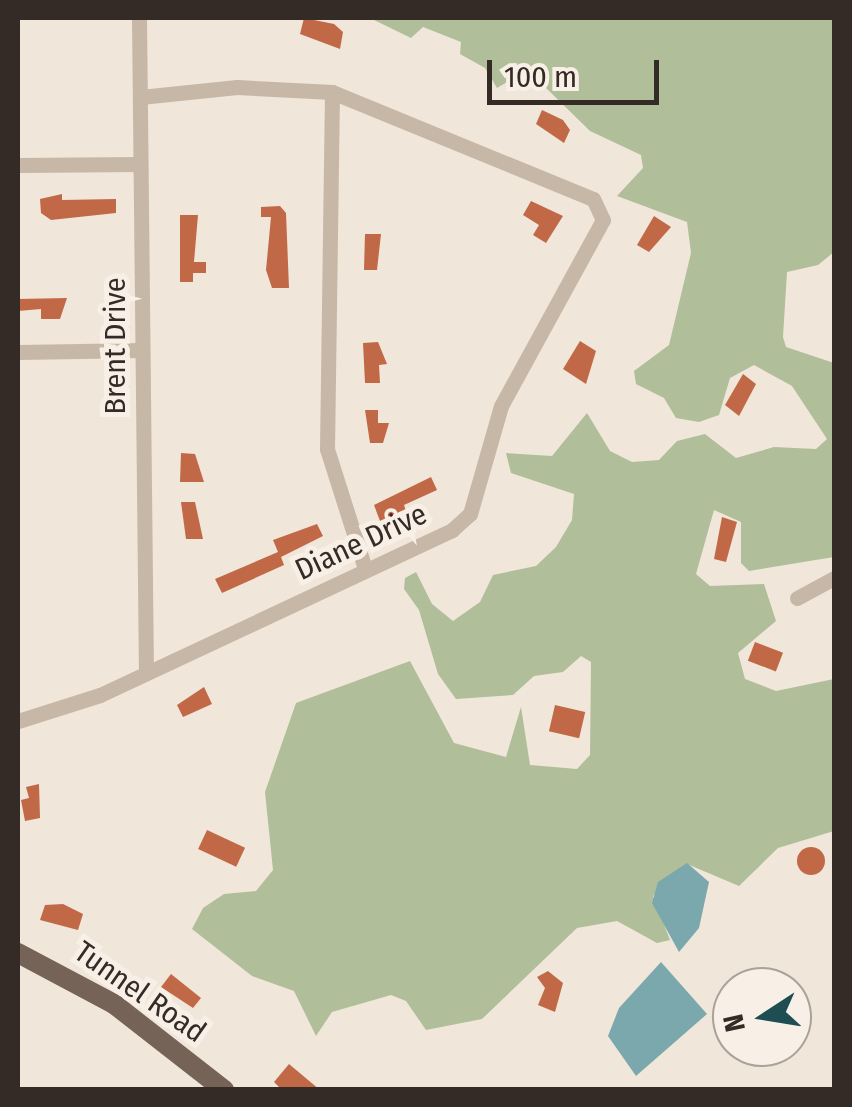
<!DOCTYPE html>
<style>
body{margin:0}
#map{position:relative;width:852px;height:1107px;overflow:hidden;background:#f0e6da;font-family:"Fira Sans Condensed",sans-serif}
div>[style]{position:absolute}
.green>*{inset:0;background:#b1be9a}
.water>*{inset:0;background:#7aa8ac}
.building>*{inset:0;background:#c16947;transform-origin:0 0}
.round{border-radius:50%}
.minor>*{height:15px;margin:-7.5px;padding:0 7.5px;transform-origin:7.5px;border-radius:7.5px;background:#c7b7a6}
.major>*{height:20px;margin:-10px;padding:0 10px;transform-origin:10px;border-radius:10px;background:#756358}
span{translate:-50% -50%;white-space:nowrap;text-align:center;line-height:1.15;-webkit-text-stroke:10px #f8f0e6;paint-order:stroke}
.street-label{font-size:30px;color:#342b27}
.frame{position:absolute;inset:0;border:20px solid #342b27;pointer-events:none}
.north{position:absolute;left:712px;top:967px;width:100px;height:100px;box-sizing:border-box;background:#f8f0e6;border:2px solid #aaa19a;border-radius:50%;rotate:258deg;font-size:28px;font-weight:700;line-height:40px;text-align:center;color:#342b27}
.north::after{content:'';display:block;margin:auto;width:35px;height:45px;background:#1e4e53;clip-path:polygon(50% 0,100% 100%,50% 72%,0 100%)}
.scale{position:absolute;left:487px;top:60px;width:172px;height:45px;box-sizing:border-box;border:5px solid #342b27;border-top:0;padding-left:12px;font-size:30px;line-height:35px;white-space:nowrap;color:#342b27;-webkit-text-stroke:8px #f8f0e6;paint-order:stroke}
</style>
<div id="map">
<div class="green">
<i style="clip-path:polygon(370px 18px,834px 18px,834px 252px,818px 265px,787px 272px,783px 337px,786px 347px,834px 363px,834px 557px,749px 571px,741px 563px,741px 522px,714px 510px,696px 574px,710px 586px,764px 584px,776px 621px,738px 653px,745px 679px,776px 691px,834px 679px,834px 831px,778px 848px,739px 886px,687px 864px,653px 896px,670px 940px,657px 943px,617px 921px,577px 928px,482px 1019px,426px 1030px,406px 1001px,391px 995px,332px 1012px,316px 1036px,294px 991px,252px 976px,192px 929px,203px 908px,224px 894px,256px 891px,273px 870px,265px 792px,296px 703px,410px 661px,454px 743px,506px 757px,521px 707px,530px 765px,577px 769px,590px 755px,591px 662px,581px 656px,563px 672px,534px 676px,513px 695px,456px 699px,438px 674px,419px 610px,404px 589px,405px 578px,416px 572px,432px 604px,453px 621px,480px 602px,493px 575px,536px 566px,556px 547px,572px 520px,574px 494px,511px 473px,506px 453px,552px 456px,587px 413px,610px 451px,632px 462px,659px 460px,677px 441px,705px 434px,736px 458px,774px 447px,816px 449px,827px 439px,792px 386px,754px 365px,730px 378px,719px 415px,699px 422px,676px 418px,664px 398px,636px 384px,634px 371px,669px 345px,691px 253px,687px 222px,617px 196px,643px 168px,641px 155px,590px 131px,543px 85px,517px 76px,497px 88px,485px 68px,460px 54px,461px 42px,423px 27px,411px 38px)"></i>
</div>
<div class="water">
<i style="clip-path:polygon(687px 863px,709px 882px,699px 928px,679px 952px,652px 903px,658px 882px)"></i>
<i style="clip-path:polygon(661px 962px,707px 1014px,636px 1076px,608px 1036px,619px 1008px)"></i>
</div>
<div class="building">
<i style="clip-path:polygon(304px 18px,334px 24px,343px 32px,340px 49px,300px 34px)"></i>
<i style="clip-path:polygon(542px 110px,563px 120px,570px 130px,564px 143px,536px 124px)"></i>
<i style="clip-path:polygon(62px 194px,62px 200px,116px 199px,116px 213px,51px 220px,41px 213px,40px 199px)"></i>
<i style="clip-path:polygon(531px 201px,563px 216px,546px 243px,533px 235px,539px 225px,523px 215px)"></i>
<i style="clip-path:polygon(280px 206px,286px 213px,289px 288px,272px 288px,266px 270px,271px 217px,261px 217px,261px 207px)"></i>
<i style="clip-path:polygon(180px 215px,198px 215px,194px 262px,206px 262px,206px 273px,193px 273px,193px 282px,180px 282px)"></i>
<i style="clip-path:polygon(654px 216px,671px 227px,649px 252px,637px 245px)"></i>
<i style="clip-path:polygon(365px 234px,381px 234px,377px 270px,364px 270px)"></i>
<i style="clip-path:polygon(67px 298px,60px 319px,41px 319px,41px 309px,18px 311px,18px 299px)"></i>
<i style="clip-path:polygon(580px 341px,596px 351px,586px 384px,563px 369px)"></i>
<i style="clip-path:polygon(378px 342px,387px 364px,379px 365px,380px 383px,365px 383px,363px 343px)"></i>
<i style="clip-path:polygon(743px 374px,756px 384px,739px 416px,725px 405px)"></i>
<i style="clip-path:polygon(365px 410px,378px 410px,378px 423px,389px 423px,383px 443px,370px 443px)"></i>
<i style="clip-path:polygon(181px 453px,195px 454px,204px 482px,180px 482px)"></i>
<i style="clip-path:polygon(431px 477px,437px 490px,404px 505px,408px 517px,380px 521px,374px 505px)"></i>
<i style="clip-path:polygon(181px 502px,195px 502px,203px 539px,186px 539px)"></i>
<i style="clip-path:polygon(722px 517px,737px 522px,726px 562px,714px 559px)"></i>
<i style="clip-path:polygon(317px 524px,323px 536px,281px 557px,284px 565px,222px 593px,215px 579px,278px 552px,273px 540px)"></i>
<i style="left:755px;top:642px;width:30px;height:20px;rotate:21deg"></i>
<i style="clip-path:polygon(204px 687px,212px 704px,183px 717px,177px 705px)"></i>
<i style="left:555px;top:705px;width:31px;height:27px;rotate:13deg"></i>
<i style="clip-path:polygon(39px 784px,40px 818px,25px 821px,21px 800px,29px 798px,26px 787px)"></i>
<i style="left:207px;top:830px;width:42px;height:21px;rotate:25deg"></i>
<i class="round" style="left:797px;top:847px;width:28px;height:28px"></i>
<i style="clip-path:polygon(63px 904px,83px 914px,78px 930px,40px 920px,45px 905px)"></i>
<i style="clip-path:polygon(548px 971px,563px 983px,555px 1012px,538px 1005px,545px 988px,537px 977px)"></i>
<i style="clip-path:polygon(171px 974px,201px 998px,193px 1008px,161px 987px)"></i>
<i style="clip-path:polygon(289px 1064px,320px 1090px,282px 1090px,274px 1082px)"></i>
</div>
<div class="minor">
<i style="left:139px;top:18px;width:655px;rotate:89.39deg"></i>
<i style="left:332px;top:92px;width:357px;rotate:90.8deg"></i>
<i style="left:327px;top:449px;width:126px;rotate:72.4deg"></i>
<i style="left:18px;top:165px;width:122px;rotate:-0.5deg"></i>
<i style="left:18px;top:352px;width:124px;rotate:-0.9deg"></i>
<i style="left:797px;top:598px;width:42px;rotate:-28.4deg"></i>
<i style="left:18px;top:721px;width:86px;rotate:-17.6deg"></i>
<i style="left:100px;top:695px;width:389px;rotate:-25.1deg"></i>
<i style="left:452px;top:530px;width:24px;rotate:-42deg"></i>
<i style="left:470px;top:514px;width:112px;rotate:-74deg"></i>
<i style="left:501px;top:406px;width:212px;rotate:-61.3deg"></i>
<i style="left:603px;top:220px;width:23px;rotate:-115deg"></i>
<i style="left:593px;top:199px;width:282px;rotate:-157.7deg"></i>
<i style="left:332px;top:92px;width:95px;rotate:-177deg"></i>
<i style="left:237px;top:87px;width:97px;rotate:174.1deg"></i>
</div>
<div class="major">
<i style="left:18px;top:953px;width:109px;rotate:28deg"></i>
<i style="left:114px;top:1004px;width:140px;rotate:38deg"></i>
</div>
<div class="street-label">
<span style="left:115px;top:346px;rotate:-90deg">Brent Drive</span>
<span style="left:361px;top:542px;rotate:-25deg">Diane Drive</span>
<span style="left:140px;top:992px;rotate:35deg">Tunnel Road</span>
</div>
<div class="frame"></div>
<div class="north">N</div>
<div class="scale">100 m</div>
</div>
